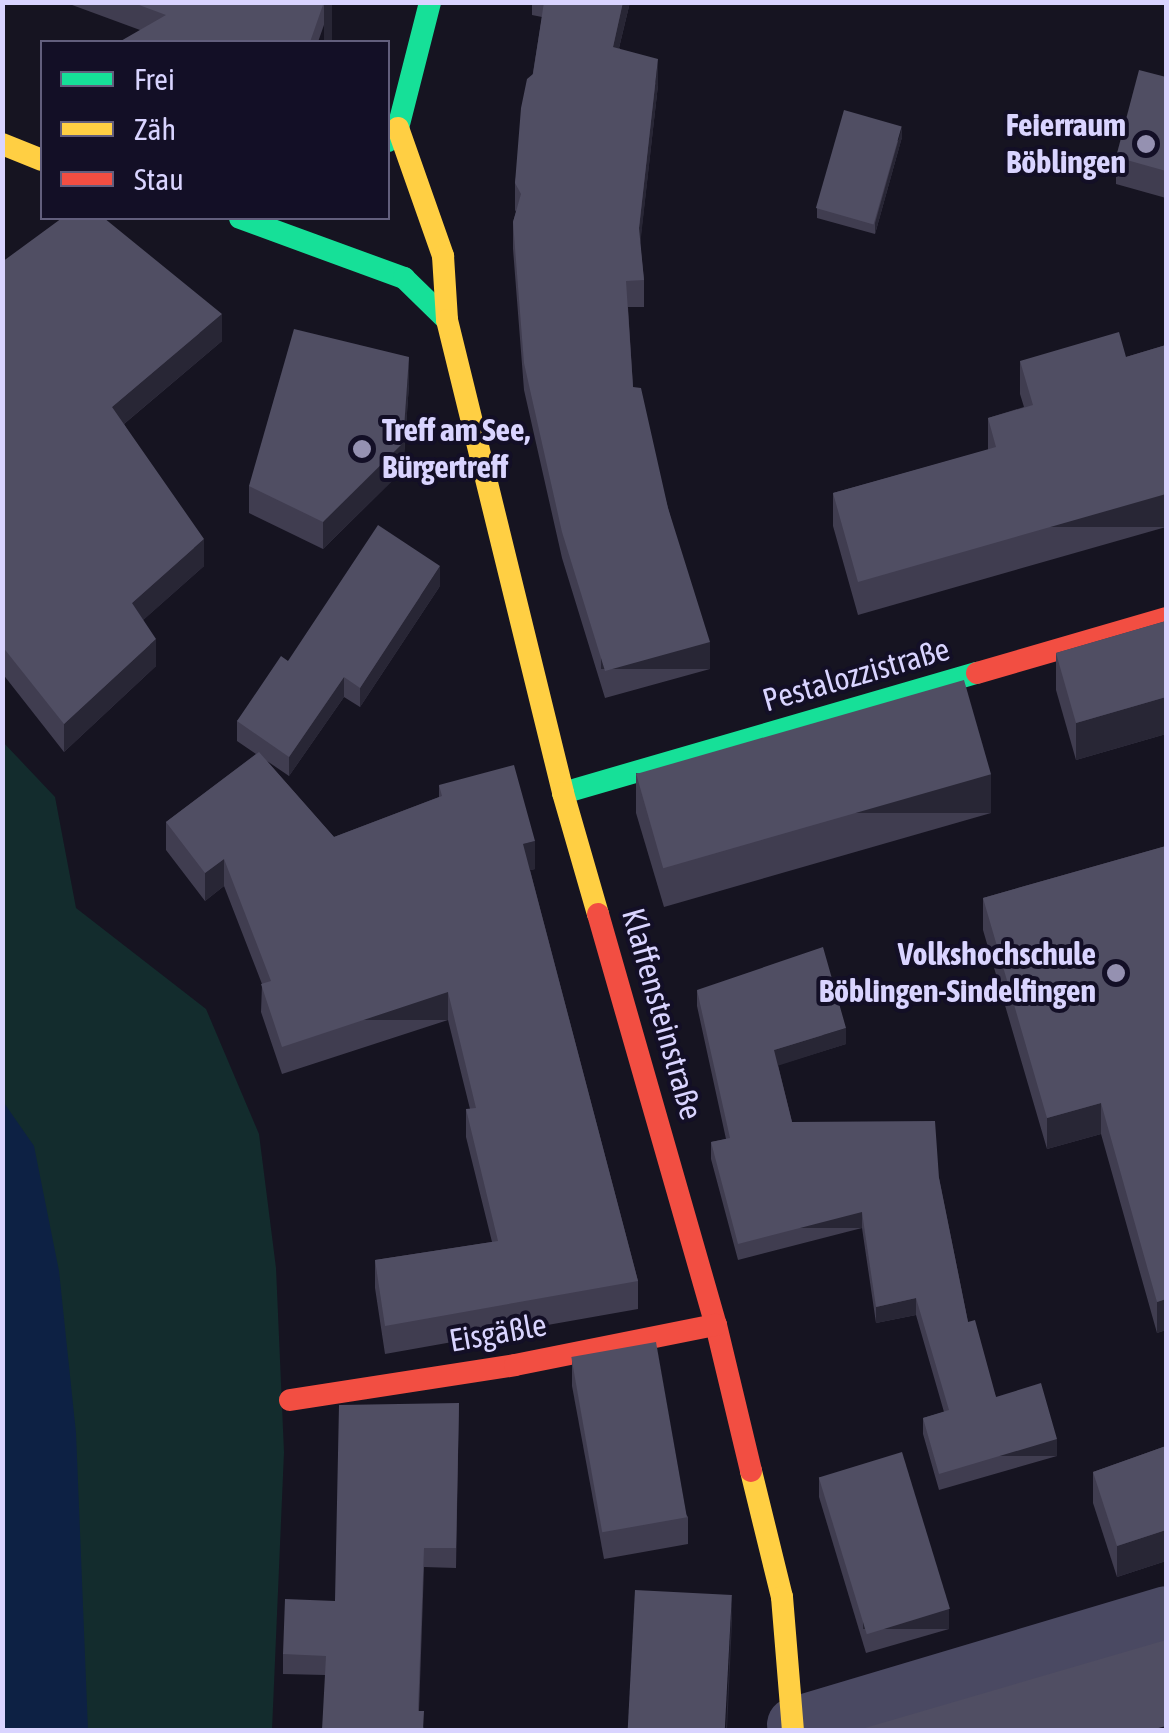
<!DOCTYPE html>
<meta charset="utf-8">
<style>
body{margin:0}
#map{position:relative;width:1169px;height:1733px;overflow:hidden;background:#161421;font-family:"Asap Condensed",sans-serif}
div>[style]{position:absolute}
.green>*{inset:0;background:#132c2d}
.water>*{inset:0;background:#0d2144}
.street>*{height:55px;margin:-27.5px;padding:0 27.5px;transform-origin:27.5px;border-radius:27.5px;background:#4a4962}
.fast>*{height:22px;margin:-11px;padding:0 11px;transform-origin:11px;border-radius:11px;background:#16e098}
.slow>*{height:22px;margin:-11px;padding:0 11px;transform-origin:11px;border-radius:11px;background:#ffcf43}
.jam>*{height:22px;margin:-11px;padding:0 11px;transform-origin:11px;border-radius:11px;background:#f24e42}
.wall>*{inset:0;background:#403d50}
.shaded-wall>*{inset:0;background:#282635;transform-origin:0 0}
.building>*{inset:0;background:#504e63;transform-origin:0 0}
.dots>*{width:28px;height:28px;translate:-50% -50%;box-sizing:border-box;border:5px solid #130f26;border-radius:50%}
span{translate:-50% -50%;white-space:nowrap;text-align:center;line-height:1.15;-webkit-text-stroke:8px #130f26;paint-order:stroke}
.poi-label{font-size:32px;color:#d9d4ff;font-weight:700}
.right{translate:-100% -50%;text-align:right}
.left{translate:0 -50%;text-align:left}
.street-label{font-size:32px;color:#d9d4ff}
.frame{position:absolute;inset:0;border:5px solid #d9d4ff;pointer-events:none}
.legend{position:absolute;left:40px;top:40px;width:350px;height:180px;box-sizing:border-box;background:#130f26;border:2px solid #625e7d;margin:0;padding:12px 18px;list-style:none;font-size:30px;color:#d9d4ff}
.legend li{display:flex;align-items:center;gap:20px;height:50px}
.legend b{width:50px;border:2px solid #625e7d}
</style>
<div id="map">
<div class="green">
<i style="clip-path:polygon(2px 741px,55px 797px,76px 908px,206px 1009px,259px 1134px,276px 1268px,284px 1452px,272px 1730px,3px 1730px)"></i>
</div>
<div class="water">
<i style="clip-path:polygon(2px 1100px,34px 1146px,59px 1271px,76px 1433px,88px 1730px,3px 1730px)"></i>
</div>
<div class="street">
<i style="left:794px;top:1724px;width:388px;rotate:-16.6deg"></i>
</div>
<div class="fast">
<i style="left:388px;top:141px;width:16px;rotate:-52deg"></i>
<i style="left:398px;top:128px;width:130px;rotate:-75.7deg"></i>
<i style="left:240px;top:218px;width:175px;rotate:20.1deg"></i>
<i style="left:404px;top:278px;width:60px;rotate:44.3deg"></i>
<i style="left:563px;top:793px;width:431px;rotate:-16.2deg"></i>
</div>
<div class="slow">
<i style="left:398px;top:128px;width:136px;rotate:70.6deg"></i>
<i style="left:443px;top:256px;width:64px;rotate:86.4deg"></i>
<i style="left:447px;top:320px;width:487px;rotate:76.2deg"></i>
<i style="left:563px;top:793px;width:126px;rotate:73.9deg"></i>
<i style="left:2px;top:144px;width:43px;rotate:21.8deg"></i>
<i style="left:751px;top:1471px;width:130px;rotate:76.2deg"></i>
<i style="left:782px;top:1597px;width:133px;rotate:85.3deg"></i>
</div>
<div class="jam">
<i style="left:977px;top:673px;width:197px;rotate:-16.2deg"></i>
<i style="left:598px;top:914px;width:428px;rotate:74deg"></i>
<i style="left:716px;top:1325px;width:150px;rotate:76.5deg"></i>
<i style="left:290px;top:1400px;width:228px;rotate:-8.8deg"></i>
<i style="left:515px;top:1365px;width:205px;rotate:-11.3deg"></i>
</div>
<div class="wall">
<i style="clip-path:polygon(64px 2px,332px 2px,318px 42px,140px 30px)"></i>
<i style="clip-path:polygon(532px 2px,630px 2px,619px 48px,658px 85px,640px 243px,644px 280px,644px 307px,628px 307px,633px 387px,668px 508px,710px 669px,605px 698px,562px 558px,524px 390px,513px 249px,513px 222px,516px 212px,515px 210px,515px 183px,542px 17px,532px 15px)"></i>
<i style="clip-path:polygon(1166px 77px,1166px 198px,1116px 184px,1116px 157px)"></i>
<i style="clip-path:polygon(902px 137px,875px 234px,817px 218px,817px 208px)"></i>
<i style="clip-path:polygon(2px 262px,222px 341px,124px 424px,204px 566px,143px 620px,156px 666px,64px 752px,2px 673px)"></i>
<i style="clip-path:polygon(1166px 345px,1166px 527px,858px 615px,833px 526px,833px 493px,988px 450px,988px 418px,1024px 407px,1020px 394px,1020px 361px,1126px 357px)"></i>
<i style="clip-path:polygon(409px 384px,403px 470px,323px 549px,249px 513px,249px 486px)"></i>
<i style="clip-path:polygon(440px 586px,360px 707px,344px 697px,289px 776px,267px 761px,334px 837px,439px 797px,439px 785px,535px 869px,530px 870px,638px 1281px,638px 1309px,385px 1354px,375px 1288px,375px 1260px,492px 1242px,466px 1137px,466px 1109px,470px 1109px,448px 1020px,282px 1074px,261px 1012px,262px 984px,224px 886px,205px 901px,166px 850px,166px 822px,256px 754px,237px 741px,237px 721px,288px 661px)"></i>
<i style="clip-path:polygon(1166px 621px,1166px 734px,1076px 760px,1056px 690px,1056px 653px)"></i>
<i style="clip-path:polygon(636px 773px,991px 813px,664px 907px,636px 813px)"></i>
<i style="clip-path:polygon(1166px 846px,1166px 1330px,1157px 1333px,1101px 1134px,1047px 1149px,983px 930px,983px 898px)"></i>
<i style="clip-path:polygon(697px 990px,846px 1044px,778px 1065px,792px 1122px,939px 1178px,968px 1322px,996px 1397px,1057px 1456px,939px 1490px,923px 1434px,923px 1418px,944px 1412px,916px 1315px,876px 1323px,862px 1228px,738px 1260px,711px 1159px,711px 1142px,726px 1139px,697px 1006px)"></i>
<i style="clip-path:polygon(572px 1358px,688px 1517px,688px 1544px,604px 1559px,572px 1386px)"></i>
<i style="clip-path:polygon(459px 1403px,456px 1568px,424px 1567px,419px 1711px,424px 1730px,325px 1675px,283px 1674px,283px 1654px,335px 1601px)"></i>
<i style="clip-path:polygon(1166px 1446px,1166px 1561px,1117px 1577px,1093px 1503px,1093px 1472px)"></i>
<i style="clip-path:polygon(819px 1477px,949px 1629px,866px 1653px,819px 1497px)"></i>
</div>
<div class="shaded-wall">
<i style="left:324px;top:2px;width:8px;height:42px"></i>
<i style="clip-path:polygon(623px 2px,630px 2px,613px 73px,613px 47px)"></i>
<i style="clip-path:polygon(658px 59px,658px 85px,639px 255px,639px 228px)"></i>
<i style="clip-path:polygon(902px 127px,902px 137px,875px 234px,875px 223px)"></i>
<i style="clip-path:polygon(222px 314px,222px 341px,112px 434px,112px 407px)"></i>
<i style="clip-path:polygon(409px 357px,409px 384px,403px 470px,323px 549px,323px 522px)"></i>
<i style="left:1166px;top:494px;width:33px;height:320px;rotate:90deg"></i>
<i style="clip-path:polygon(204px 539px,204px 566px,132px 630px,132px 603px)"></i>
<i style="clip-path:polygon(440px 566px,440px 586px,360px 707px,360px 688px)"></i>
<i style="clip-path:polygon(156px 639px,156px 666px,64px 752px,64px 724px)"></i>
<i style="left:710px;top:642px;width:27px;height:109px;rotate:90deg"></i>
<i style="clip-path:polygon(344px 677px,344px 697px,289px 776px,289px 757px)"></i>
<i style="clip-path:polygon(1166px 697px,1166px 734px,1076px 760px,1076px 723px)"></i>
<i style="left:991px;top:774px;width:39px;height:340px;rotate:90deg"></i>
<i style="clip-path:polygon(535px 841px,535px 869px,523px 872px,523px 844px)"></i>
<i style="clip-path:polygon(224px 859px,224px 886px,205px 901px,205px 873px)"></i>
<i style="left:448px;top:992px;width:28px;height:175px;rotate:90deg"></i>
<i style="clip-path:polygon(846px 1028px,846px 1044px,774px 1067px,774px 1050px)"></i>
<i style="clip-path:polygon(1101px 1103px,1101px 1134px,1047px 1149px,1047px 1118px)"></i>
<i style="left:862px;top:1212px;width:16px;height:128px;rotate:90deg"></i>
<i style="clip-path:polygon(916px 1298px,916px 1315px,876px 1323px,876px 1307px)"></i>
<i style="clip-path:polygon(1166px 1299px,1166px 1330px,1157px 1333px,1157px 1302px)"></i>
<i style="left:1057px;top:1439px;width:17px;height:123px;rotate:90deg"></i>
<i style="clip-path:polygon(1166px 1530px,1166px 1561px,1117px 1577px,1117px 1546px)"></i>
<i style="clip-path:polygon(732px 1595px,732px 1622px,727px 1730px,726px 1730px)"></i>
<i style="left:949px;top:1609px;width:20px;height:86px;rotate:90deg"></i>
</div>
<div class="building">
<i style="clip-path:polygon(131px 2px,324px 2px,310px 42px,119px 42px,166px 15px)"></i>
<i style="clip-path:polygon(544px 2px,623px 2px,613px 47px,658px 59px,639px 228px,644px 280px,626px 281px,633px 387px,641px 388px,668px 508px,710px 642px,605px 671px,562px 532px,524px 363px,513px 222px,521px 194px,515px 183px,521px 108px,527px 79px,533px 74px)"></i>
<i style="clip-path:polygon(1139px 70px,1166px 77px,1166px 171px,1116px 157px)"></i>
<i style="left:844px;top:110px;width:60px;height:102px;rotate:16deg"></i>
<i style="clip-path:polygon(62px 218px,104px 218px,222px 314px,112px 407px,204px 539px,132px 603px,156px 639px,64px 724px,2px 646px,2px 262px)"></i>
<i style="clip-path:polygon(294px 329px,409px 357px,403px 443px,323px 522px,249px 486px)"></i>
<i style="clip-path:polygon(1119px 332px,1126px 357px,1166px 345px,1166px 494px,858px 582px,833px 493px,996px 447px,988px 418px,1033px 405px,1020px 361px)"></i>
<i style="clip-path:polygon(378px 525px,440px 566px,360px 688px,344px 677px,289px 757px,237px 721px,281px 656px,288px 661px)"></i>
<i style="clip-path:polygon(1166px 621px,1166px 697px,1076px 723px,1056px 653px)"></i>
<i style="left:964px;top:680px;width:98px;height:341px;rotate:74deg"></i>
<i style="clip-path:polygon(259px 752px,334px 837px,442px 796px,439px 785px,514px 765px,535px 841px,523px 844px,638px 1281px,385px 1326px,375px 1260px,498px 1241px,466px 1109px,476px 1108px,448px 992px,282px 1047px,261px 984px,271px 981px,224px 859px,205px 873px,166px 822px)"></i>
<i style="clip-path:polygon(1166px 846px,1166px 1299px,1157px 1302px,1101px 1103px,1047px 1118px,983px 898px)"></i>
<i style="clip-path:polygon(823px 947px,846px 1028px,774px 1050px,792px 1122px,935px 1121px,939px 1178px,968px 1322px,975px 1320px,996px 1397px,1041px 1383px,1057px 1439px,939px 1474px,923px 1418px,949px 1410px,916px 1298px,876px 1307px,862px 1212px,738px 1244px,711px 1142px,730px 1138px,697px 990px)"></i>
<i style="left:656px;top:1342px;width:178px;height:86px;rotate:80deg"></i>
<i style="clip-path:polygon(459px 1403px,456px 1548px,424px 1548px,418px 1711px,424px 1711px,423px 1730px,322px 1730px,326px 1656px,283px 1654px,285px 1599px,335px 1601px,339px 1405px)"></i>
<i style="clip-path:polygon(1166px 1446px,1166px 1530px,1117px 1546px,1093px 1472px)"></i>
<i style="left:902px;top:1452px;width:164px;height:87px;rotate:73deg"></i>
<i style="left:635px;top:1590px;width:97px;height:140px;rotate:3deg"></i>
<i style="clip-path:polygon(1166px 1640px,1166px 1726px,1151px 1730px,858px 1730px)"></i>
</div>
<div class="dots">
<i style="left:1146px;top:144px;background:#9591b1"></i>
<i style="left:362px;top:449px;background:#9591b1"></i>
<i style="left:1116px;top:973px;background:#9591b1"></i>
</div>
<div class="poi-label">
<span class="right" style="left:1126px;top:144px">Feierraum<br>Böblingen</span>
<span class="left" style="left:382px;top:449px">Treff am See,<br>Bürgertreff</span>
<span class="right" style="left:1096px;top:973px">Volkshochschule<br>Böblingen-Sindelfingen</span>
</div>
<div class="street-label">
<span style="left:856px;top:675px;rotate:-16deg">Pestalozzistraße</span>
<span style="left:662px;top:1014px;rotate:74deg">Klaffensteinstraße</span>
<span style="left:498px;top:1333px;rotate:-10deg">Eisgäßle</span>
</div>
<div class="frame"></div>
<ul class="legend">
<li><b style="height:12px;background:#16e098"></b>Frei</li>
<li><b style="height:12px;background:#ffcf43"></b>Zäh</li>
<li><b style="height:12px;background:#f24e42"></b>Stau</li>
</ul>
</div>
